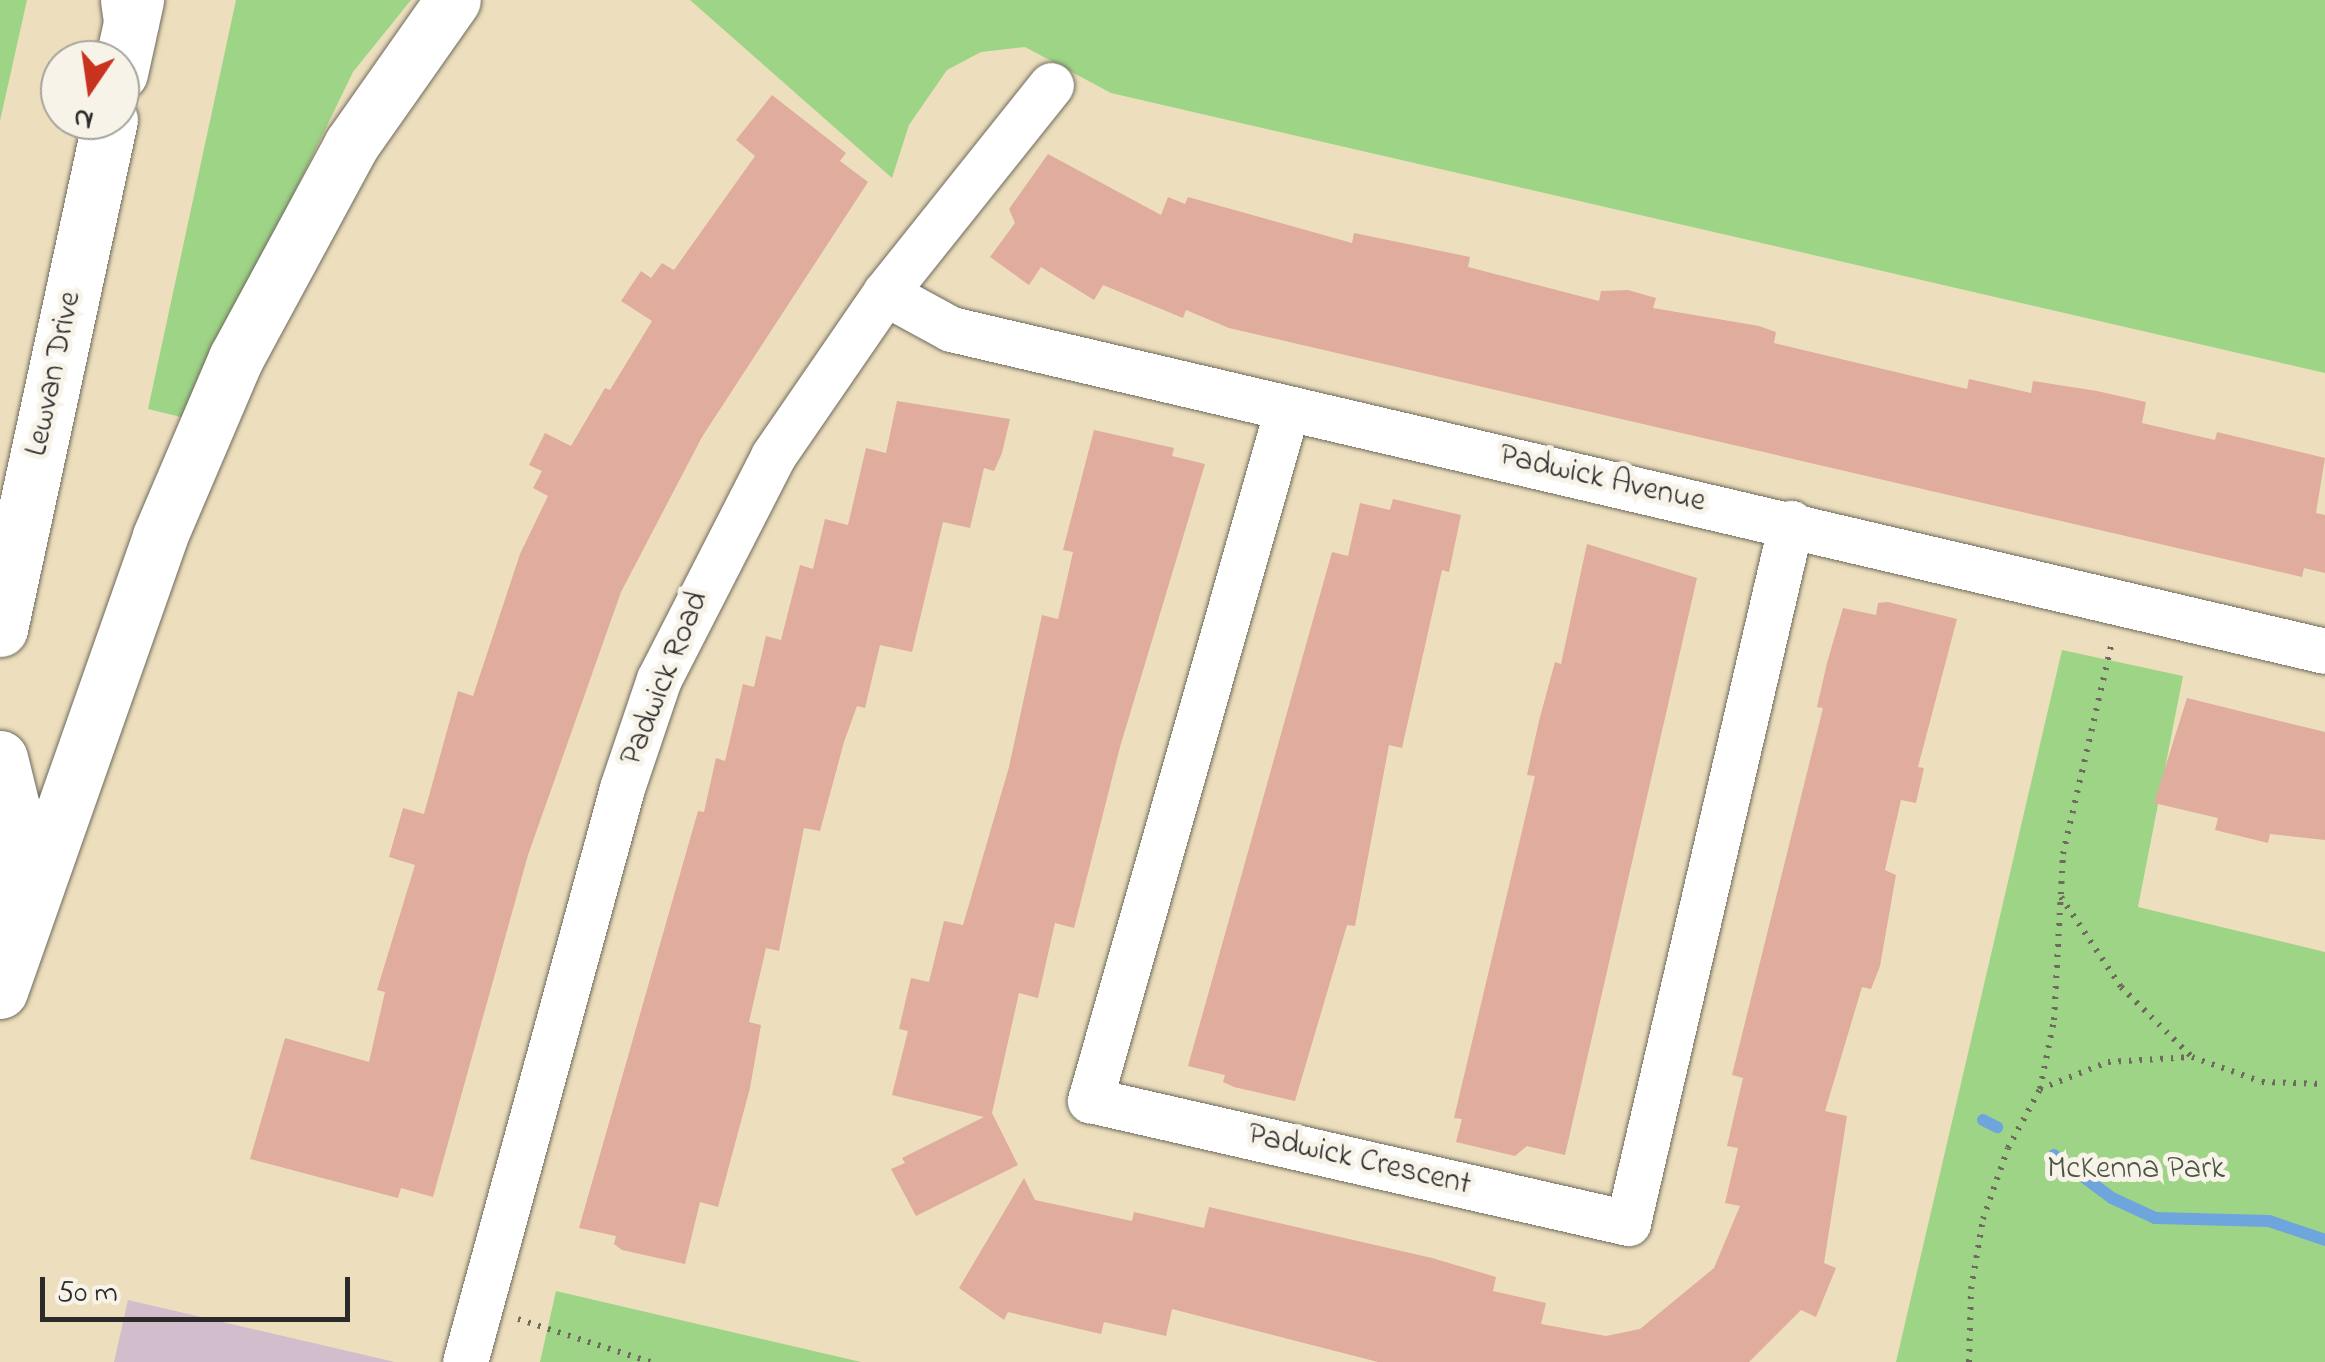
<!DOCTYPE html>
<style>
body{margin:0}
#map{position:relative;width:2325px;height:1362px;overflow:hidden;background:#eddfbd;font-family:"Indie Flower",sans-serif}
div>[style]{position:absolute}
.industrial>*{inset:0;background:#d1bdcb}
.green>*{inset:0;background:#9ed486}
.stream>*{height:12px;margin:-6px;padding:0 6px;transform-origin:6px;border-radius:6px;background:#6fa5dd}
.building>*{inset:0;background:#dfac9d}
.path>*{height:6px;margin-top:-3px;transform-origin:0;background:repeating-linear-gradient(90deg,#6f6a5e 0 2.5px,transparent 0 10.5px)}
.roads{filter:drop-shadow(0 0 2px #6f6a5e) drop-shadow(0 0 2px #6f6a5e)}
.street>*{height:45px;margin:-22.5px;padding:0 22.5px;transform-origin:22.5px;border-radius:22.5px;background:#fff}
.secondary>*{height:55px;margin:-27.5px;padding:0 27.5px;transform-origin:27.5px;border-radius:27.5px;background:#fff}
.highway>*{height:55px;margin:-27.5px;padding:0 27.5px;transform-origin:27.5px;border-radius:27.5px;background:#fff}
span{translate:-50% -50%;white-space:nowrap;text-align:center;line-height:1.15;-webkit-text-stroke:10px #f7f3e8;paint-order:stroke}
.street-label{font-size:32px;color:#2b2b2b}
.park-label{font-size:32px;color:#485542}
.north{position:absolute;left:40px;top:40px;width:100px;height:100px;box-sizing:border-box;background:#f7f3e8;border:2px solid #a5a39c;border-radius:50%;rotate:193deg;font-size:28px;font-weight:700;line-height:40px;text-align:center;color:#2b2b2b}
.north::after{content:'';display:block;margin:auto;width:35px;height:45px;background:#c8321e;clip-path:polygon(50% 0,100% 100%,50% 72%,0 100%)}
.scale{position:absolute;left:40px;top:1277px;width:310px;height:45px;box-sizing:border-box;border:5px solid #2b2b2b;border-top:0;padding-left:12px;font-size:30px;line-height:35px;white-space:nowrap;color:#2b2b2b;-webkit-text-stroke:8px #f7f3e8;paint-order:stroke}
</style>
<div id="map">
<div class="industrial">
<i style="clip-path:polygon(128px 1300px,395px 1362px,114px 1362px)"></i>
</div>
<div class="green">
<i style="clip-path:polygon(0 0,27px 0,0 121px)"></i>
<i style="clip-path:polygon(236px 0,411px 0,353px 72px,185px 418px,148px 409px)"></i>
<i style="clip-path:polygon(690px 0,2325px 0,2325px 373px,1111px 93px,1025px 47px,981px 52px,947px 70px,909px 125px,892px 178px)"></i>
<i style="clip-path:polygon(2062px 650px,2183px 676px,2138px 907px,2325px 952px,2325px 1362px,1896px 1362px)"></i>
<i style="clip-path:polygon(556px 1291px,861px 1362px,540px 1362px)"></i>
</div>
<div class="stream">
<i style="left:1983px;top:1120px;width:16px;rotate:27deg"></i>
<i style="left:2054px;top:1155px;width:72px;rotate:36.6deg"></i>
<i style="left:2112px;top:1198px;width:47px;rotate:24.9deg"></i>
<i style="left:2155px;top:1218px;width:114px;rotate:1.5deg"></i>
<i style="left:2269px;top:1221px;width:59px;rotate:18.7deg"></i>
</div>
<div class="building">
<i style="clip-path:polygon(772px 95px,846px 153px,840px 161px,868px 182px,702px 437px,621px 592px,528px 855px,433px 1197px,401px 1188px,398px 1198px,250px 1159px,285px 1038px,369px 1062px,385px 992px,377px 990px,415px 865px,389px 857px,403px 808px,424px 814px,458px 691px,473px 696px,520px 554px,548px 496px,533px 488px,542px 471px,529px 465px,545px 433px,571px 446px,605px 388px,610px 390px,652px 321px,621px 301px,641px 271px,651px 278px,662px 263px,674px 270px,755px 156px,736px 140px)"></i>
<i style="clip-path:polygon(1048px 154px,1161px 215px,1168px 197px,1185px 204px,1188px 197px,1352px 243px,1354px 233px,1470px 257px,1468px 267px,1599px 301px,1601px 291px,1628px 290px,1656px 298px,1653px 308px,1759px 326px,1776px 332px,1774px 343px,1967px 389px,1969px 379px,2031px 393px,2033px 381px,2097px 391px,2146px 402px,2142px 423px,2215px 440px,2217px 432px,2325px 458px,2316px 513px,2325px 515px,2325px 573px,2304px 568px,2302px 577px,1229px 328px,1186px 310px,1183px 318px,1103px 285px,1094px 300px,1041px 267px,1029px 285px,990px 257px,1015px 223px,1009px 209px)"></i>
<i style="clip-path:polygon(897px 401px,1010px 419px,1002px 453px,994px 471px,984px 468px,970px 528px,943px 522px,912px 652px,880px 645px,865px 708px,857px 706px,844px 742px,820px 831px,804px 828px,779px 951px,766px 948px,749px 1022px,761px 1025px,750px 1088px,718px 1207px,700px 1202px,685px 1264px,622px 1250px,614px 1244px,616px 1236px,579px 1228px,698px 811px,704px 812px,716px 758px,725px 761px,743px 684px,754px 687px,766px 636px,781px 640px,800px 565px,813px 569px,825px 519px,848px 525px,866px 448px,886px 453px)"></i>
<i style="clip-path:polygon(1094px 430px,1174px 448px,1172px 456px,1205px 464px,1120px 747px,1074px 928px,1055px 923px,1038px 998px,1019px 993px,992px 1113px,1018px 1165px,916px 1216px,891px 1169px,905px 1163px,902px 1158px,984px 1117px,892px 1095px,908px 1031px,899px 1029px,911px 978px,929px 982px,944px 921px,963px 925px,1009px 767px,1042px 615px,1058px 619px,1073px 552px,1063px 550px)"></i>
<i style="clip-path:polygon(1393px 499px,1461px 515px,1449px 572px,1442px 570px,1402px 748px,1389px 745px,1355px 926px,1347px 925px,1295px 1101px,1234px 1087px,1223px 1082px,1225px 1075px,1188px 1066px,1332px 552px,1348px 556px,1360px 503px,1390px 510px)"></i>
<i style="clip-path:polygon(1587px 544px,1697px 578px,1565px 1155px,1527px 1146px,1515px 1156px,1456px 1142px,1462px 1119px,1454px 1118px,1535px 776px,1527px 775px,1539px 721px,1555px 662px,1561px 664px)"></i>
<i style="clip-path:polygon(1888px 602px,1957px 619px,1918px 767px,1924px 768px,1916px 803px,1901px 800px,1885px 870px,1896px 875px,1880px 966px,1871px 989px,1862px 987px,1825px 1111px,1847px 1116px,1824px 1263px,1836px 1268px,1816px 1317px,1801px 1310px,1749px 1362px,1378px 1362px,1172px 1309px,1166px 1336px,1104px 1322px,1101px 1334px,1008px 1312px,1004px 1320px,959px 1288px,1024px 1178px,1035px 1200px,1132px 1221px,1134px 1212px,1204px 1228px,1209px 1207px,1432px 1258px,1496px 1277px,1493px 1291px,1546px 1303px,1541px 1324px,1606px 1336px,1640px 1329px,1714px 1268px,1740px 1206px,1725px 1203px,1738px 1148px,1727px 1146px,1743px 1078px,1732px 1075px,1823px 708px,1817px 707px,1827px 663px,1843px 608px,1876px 615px,1878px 603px)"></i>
<i style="clip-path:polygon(2187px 698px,2325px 732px,2325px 840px,2270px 834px,2268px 843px,2215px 830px,2218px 818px,2154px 803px)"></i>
</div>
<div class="path">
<i style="left:2061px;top:897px;width:108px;rotate:56.3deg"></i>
<i style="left:2121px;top:987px;width:98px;rotate:44.6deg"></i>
<i style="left:2040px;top:1089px;width:70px;rotate:-78.5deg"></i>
<i style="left:2054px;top:1020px;width:166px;rotate:-86.9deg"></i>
<i style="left:2063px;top:854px;width:218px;rotate:-77deg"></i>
<i style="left:518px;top:1319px;width:139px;rotate:18deg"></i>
<i style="left:1969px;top:1362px;width:73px;rotate:-88.4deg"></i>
<i style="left:1971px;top:1289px;width:71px;rotate:-80.3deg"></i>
<i style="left:1983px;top:1219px;width:75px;rotate:-70.6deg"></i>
<i style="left:2008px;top:1148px;width:67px;rotate:-61.5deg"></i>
<i style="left:2040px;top:1089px;width:73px;rotate:-21.7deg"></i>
<i style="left:2108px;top:1062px;width:84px;rotate:-3.4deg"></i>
<i style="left:2192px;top:1057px;width:74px;rotate:19.7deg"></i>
<i style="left:2262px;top:1082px;width:63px;rotate:1.8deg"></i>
</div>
<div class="roads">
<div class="street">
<i style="left:885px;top:293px;width:75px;rotate:28.6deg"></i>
<i style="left:951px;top:329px;width:1411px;rotate:13.19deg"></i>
<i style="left:1287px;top:409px;width:719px;rotate:105.91deg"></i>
<i style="left:1090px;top:1100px;width:552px;rotate:12.88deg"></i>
<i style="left:1628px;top:1223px;width:719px;rotate:-76.89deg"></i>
<i style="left:465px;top:1362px;width:595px;rotate:-74.7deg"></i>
<i style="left:622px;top:788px;width:115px;rotate:-71.3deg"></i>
<i style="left:659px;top:679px;width:250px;rotate:-62.9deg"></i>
<i style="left:773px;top:456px;width:198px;rotate:-55.5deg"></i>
<i style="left:885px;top:293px;width:266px;rotate:-51.4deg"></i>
</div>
<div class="secondary">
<i style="left:120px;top:73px;width:75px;rotate:-77.6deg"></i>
<i style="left:0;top:629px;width:521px;rotate:-77.81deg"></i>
<i style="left:0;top:758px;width:79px;rotate:76.1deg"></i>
<i style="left:19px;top:835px;width:93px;rotate:101.8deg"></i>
</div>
<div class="highway">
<i style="left:128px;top:0;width:22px;rotate:82deg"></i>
<i style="left:0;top:991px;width:482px;rotate:-70.6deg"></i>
<i style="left:160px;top:536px;width:194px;rotate:-66.9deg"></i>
<i style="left:236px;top:358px;width:242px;rotate:-61.6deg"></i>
<i style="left:351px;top:145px;width:177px;rotate:-54.9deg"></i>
</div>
</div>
<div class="street-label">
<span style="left:55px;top:374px;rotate:-78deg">Lewvan Drive</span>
<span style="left:1602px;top:480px;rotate:13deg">Padwick Avenue</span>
<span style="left:666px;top:679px;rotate:-68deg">Padwick Road</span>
<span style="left:1359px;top:1161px;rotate:13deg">Padwick Crescent</span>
</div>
<div class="park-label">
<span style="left:2136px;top:1170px">McKenna Park</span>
</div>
<div class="north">N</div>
<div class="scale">50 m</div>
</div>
